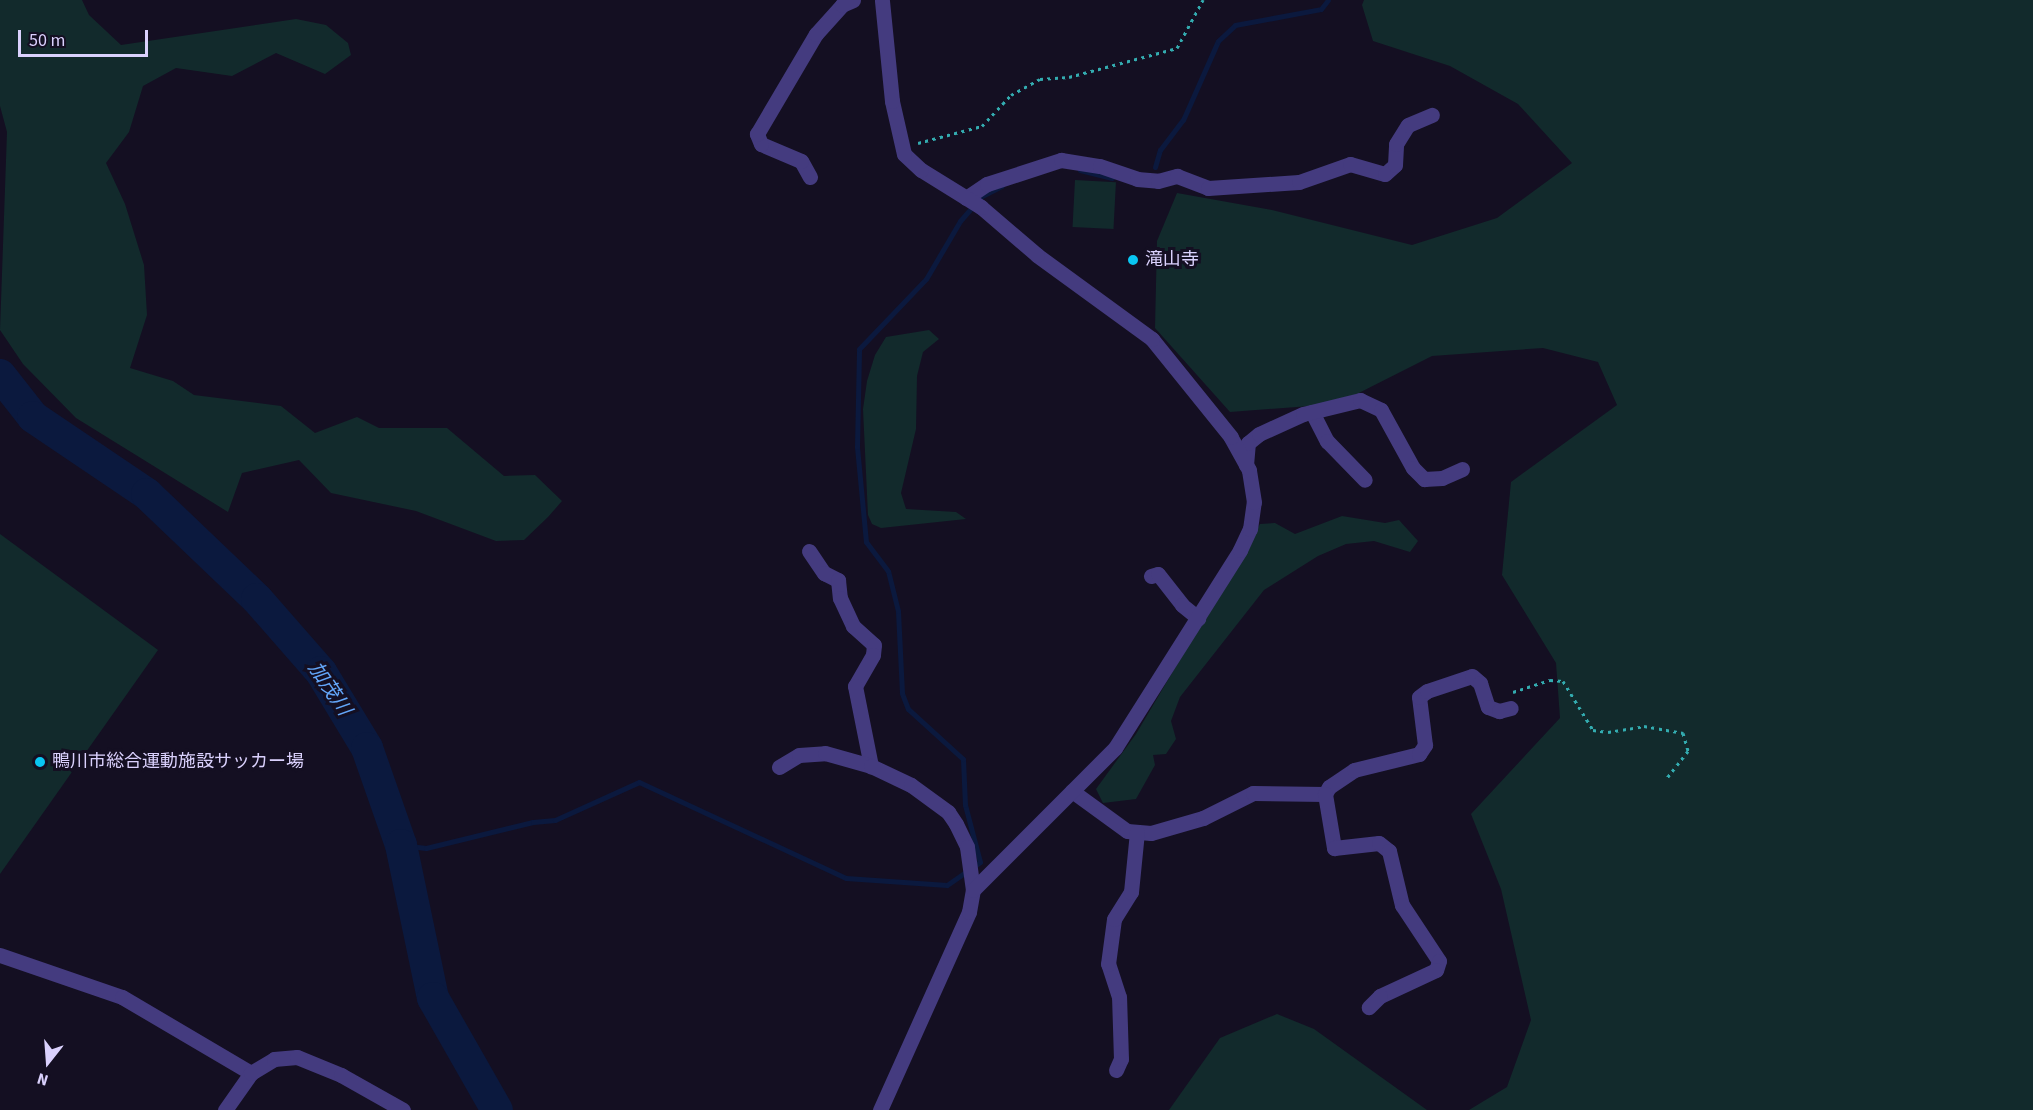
<!DOCTYPE html>
<meta charset="utf-8">
<style>
body{margin:0}
#map{position:relative;width:2033px;height:1110px;overflow:hidden;background:#140f22;font-family:"Source Sans 3","Noto Sans JP",sans-serif}
div>[style]{position:absolute}
.green>*{inset:0;background:#122a2c;transform-origin:0 0}
.stream>*{height:5px;margin:-2.5px;padding:0 2.5px;transform-origin:2.5px;border-radius:2.5px;background:#0b193e}
.river>*{height:32px;margin:-16px;padding:0 16px;transform-origin:16px;border-radius:16px;background:#0b193e}
.path>*{height:3px;margin-top:-1.5px;transform-origin:0;background:repeating-linear-gradient(90deg,#33acb0 0 3px,transparent 0 7.5px)}
.minor>*{height:15px;margin:-7.5px;padding:0 7.5px;transform-origin:7.5px;border-radius:7.5px;background:#443b7f}
.dots>*{width:16px;height:16px;translate:-50% -50%;box-sizing:border-box;border:3px solid #140f22;border-radius:50%}
span{translate:-50% -50%;white-space:nowrap;text-align:center;line-height:1.15;-webkit-text-stroke:6px #140f22;paint-order:stroke}
.poi-label{font-size:18px;color:#dad1fd}
.left{translate:0 -50%;text-align:left}
.water-label{font-size:20px;color:#63a6f9;font-style:italic}
.north{position:absolute;left:18px;top:1032px;width:60px;height:60px;-webkit-text-stroke:4px #140f22;paint-order:stroke;rotate:197deg;font-size:16px;font-weight:700;line-height:24px;text-align:center;color:#dad1fd}
.north::after{content:'';display:block;margin:auto;width:21px;height:27px;background:#dad1fd;clip-path:polygon(50% 0,100% 100%,50% 72%,0 100%)}
.scale{position:absolute;left:18px;top:30px;width:130px;height:27px;box-sizing:border-box;border:3px solid #dad1fd;border-top:0;padding-left:8px;font-size:18px;line-height:21px;white-space:nowrap;color:#dad1fd;-webkit-text-stroke:4px #140f22;paint-order:stroke}
</style>
<div id="map">
<div class="green">
<i style="clip-path:polygon(0 0,82px 0,89px 15px,121px 45px,296px 19px,326px 25px,348px 43px,351px 55px,325px 74px,276px 53px,232px 76px,176px 68px,143px 86px,129px 132px,106px 163px,125px 204px,144px 265px,147px 315px,130px 368px,173px 381px,194px 395px,281px 406px,315px 433px,357px 417px,379px 428px,447px 428px,504px 476px,535px 475px,562px 501px,548px 517px,524px 540px,496px 541px,416px 511px,331px 493px,299px 460px,242px 473px,228px 512px,76px 418px,23px 364px,0 330px,7px 132px,0 106px)"></i>
<i style="clip-path:polygon(1364px 0,2033px 0,2033px 1110px,1469px 1110px,1507px 1087px,1531px 1020px,1501px 889px,1471px 814px,1560px 718px,1556px 663px,1502px 575px,1511px 482px,1617px 405px,1598px 362px,1543px 348px,1432px 356px,1337px 404px,1230px 412px,1155px 328px,1157px 241px,1177px 193px,1272px 210px,1412px 245px,1497px 218px,1572px 163px,1518px 104px,1450px 66px,1373px 41px,1362px 5px)"></i>
<i style="left:1075px;top:180px;width:41px;height:47px;rotate:3deg"></i>
<i style="clip-path:polygon(929px 330px,939px 339px,923px 352px,917px 376px,916px 429px,901px 493px,906px 509px,956px 512px,966px 519px,881px 528px,872px 524px,868px 515px,863px 409px,867px 381px,875px 355px,886px 337px)"></i>
<i style="clip-path:polygon(1342px 516px,1385px 523px,1399px 520px,1418px 541px,1410px 552px,1374px 541px,1346px 544px,1318px 556px,1264px 590px,1180px 697px,1171px 721px,1176px 739px,1166px 754px,1153px 755px,1155px 765px,1136px 799px,1103px 803px,1096px 789px,1136px 734px,1260px 524px,1275px 523px,1295px 534px)"></i>
<i style="clip-path:polygon(0 534px,158px 650px,0 874px)"></i>
<i style="clip-path:polygon(1277px 1014px,1314px 1029px,1427px 1110px,1169px 1110px,1220px 1038px)"></i>
</div>
<div class="stream">
<i style="left:1155px;top:167px;width:18px;rotate:-74deg"></i>
<i style="left:1160px;top:150px;width:38px;rotate:-53deg"></i>
<i style="left:1183px;top:120px;width:86px;rotate:-66.1deg"></i>
<i style="left:1218px;top:41px;width:23px;rotate:-43deg"></i>
<i style="left:1235px;top:25px;width:87px;rotate:-10.5deg"></i>
<i style="left:1321px;top:9px;width:11px;rotate:-52deg"></i>
<i style="left:1080px;top:170px;width:33px;rotate:14deg"></i>
<i style="left:401px;top:845px;width:25px;rotate:7deg"></i>
<i style="left:426px;top:848px;width:110px;rotate:-13.7deg"></i>
<i style="left:533px;top:822px;width:22px;rotate:-5deg"></i>
<i style="left:555px;top:820px;width:92px;rotate:-24.3deg"></i>
<i style="left:639px;top:782px;width:228px;rotate:24.9deg"></i>
<i style="left:846px;top:878px;width:101px;rotate:4deg"></i>
<i style="left:947px;top:885px;width:40px;rotate:-34.9deg"></i>
<i style="left:980px;top:862px;width:59px;rotate:-104.7deg"></i>
<i style="left:965px;top:805px;width:46px;rotate:-92.5deg"></i>
<i style="left:963px;top:759px;width:74px;rotate:-137.7deg"></i>
<i style="left:908px;top:709px;width:17px;rotate:-111deg"></i>
<i style="left:902px;top:693px;width:82px;rotate:-92.8deg"></i>
<i style="left:898px;top:611px;width:41px;rotate:-104deg"></i>
<i style="left:888px;top:571px;width:36px;rotate:-127deg"></i>
<i style="left:866px;top:542px;width:95px;rotate:-95.4deg"></i>
<i style="left:857px;top:447px;width:98px;rotate:-88.8deg"></i>
<i style="left:859px;top:349px;width:97px;rotate:-46.3deg"></i>
<i style="left:926px;top:279px;width:67px;rotate:-59.6deg"></i>
<i style="left:960px;top:221px;width:33px;rotate:-49deg"></i>
<i style="left:982px;top:196px;width:22px;rotate:-27deg"></i>
</div>
<div class="river">
<i style="left:0;top:375px;width:53px;rotate:51.8deg"></i>
<i style="left:33px;top:417px;width:138px;rotate:34deg"></i>
<i style="left:147px;top:494px;width:152px;rotate:43.7deg"></i>
<i style="left:257px;top:599px;width:97px;rotate:48.8deg"></i>
<i style="left:321px;top:672px;width:89px;rotate:58.8deg"></i>
<i style="left:367px;top:748px;width:103px;rotate:70.7deg"></i>
<i style="left:401px;top:845px;width:156px;rotate:78.2deg"></i>
<i style="left:433px;top:998px;width:129px;rotate:60.3deg"></i>
</div>
<div class="path">
<i style="left:918px;top:143px;width:66px;rotate:-14.9deg"></i>
<i style="left:982px;top:126px;width:42px;rotate:-46.9deg"></i>
<i style="left:1011px;top:95px;width:33px;rotate:-29deg"></i>
<i style="left:1040px;top:79px;width:29px;rotate:-4deg"></i>
<i style="left:1069px;top:77px;width:112px;rotate:-15deg"></i>
<i style="left:1177px;top:48px;width:55px;rotate:-61.6deg"></i>
<i style="left:1513px;top:692px;width:39px;rotate:-18deg"></i>
<i style="left:1550px;top:680px;width:13px;rotate:4deg"></i>
<i style="left:1563px;top:681px;width:57px;rotate:58.5deg"></i>
<i style="left:1593px;top:730px;width:15px;rotate:8deg"></i>
<i style="left:1608px;top:732px;width:36px;rotate:-9deg"></i>
<i style="left:1644px;top:726px;width:40px;rotate:10deg"></i>
<i style="left:1683px;top:733px;width:19px;rotate:74deg"></i>
<i style="left:1688px;top:751px;width:34px;rotate:128deg"></i>
</div>
<div class="minor">
<i style="left:810px;top:177px;width:18px;rotate:-119deg"></i>
<i style="left:801px;top:161px;width:43px;rotate:-157deg"></i>
<i style="left:761px;top:144px;width:11px;rotate:-112deg"></i>
<i style="left:757px;top:134px;width:116px;rotate:-59.5deg"></i>
<i style="left:816px;top:34px;width:39px;rotate:-48deg"></i>
<i style="left:842px;top:5px;width:12px;rotate:-24deg"></i>
<i style="left:966px;top:198px;width:25px;rotate:-34deg"></i>
<i style="left:987px;top:184px;width:78px;rotate:-18deg"></i>
<i style="left:1061px;top:160px;width:39px;rotate:9deg"></i>
<i style="left:1100px;top:166px;width:39px;rotate:19deg"></i>
<i style="left:1137px;top:179px;width:21px;rotate:5deg"></i>
<i style="left:1158px;top:181px;width:20px;rotate:-15deg"></i>
<i style="left:1177px;top:176px;width:33px;rotate:21deg"></i>
<i style="left:1208px;top:188px;width:91px;rotate:-3.8deg"></i>
<i style="left:1299px;top:182px;width:54px;rotate:-19.4deg"></i>
<i style="left:1350px;top:164px;width:36px;rotate:16deg"></i>
<i style="left:1385px;top:174px;width:13px;rotate:-42deg"></i>
<i style="left:1395px;top:165px;width:21px;rotate:-87deg"></i>
<i style="left:1396px;top:144px;width:22px;rotate:-58deg"></i>
<i style="left:1408px;top:125px;width:26px;rotate:-23deg"></i>
<i style="left:1312px;top:412px;width:33px;rotate:63deg"></i>
<i style="left:1327px;top:441px;width:54px;rotate:45.7deg"></i>
<i style="left:1246px;top:465px;width:22px;rotate:-85deg"></i>
<i style="left:1248px;top:443px;width:14px;rotate:-39deg"></i>
<i style="left:1259px;top:434px;width:48px;rotate:-24.4deg"></i>
<i style="left:1303px;top:414px;width:59px;rotate:-13.8deg"></i>
<i style="left:1360px;top:400px;width:23px;rotate:25deg"></i>
<i style="left:1381px;top:410px;width:66px;rotate:61.1deg"></i>
<i style="left:1413px;top:468px;width:16px;rotate:45deg"></i>
<i style="left:1424px;top:479px;width:18px;rotate:-3deg"></i>
<i style="left:1442px;top:478px;width:22px;rotate:-24deg"></i>
<i style="left:809px;top:551px;width:27px;rotate:56deg"></i>
<i style="left:824px;top:573px;width:16px;rotate:27deg"></i>
<i style="left:838px;top:580px;width:18px;rotate:84deg"></i>
<i style="left:840px;top:598px;width:31px;rotate:65deg"></i>
<i style="left:853px;top:626px;width:28px;rotate:42deg"></i>
<i style="left:874px;top:645px;width:10px;rotate:96deg"></i>
<i style="left:873px;top:655px;width:36px;rotate:120deg"></i>
<i style="left:855px;top:686px;width:82px;rotate:78.7deg"></i>
<i style="left:1151px;top:576px;width:7px;rotate:-16deg"></i>
<i style="left:1158px;top:574px;width:39px;rotate:52deg"></i>
<i style="left:1182px;top:605px;width:21px;rotate:39deg"></i>
<i style="left:779px;top:767px;width:23px;rotate:-31deg"></i>
<i style="left:799px;top:755px;width:26px;rotate:-4deg"></i>
<i style="left:825px;top:753px;width:48px;rotate:15.8deg"></i>
<i style="left:871px;top:766px;width:44px;rotate:25.4deg"></i>
<i style="left:911px;top:785px;width:46px;rotate:36.1deg"></i>
<i style="left:948px;top:812px;width:14px;rotate:56deg"></i>
<i style="left:956px;top:824px;width:25px;rotate:64deg"></i>
<i style="left:967px;top:847px;width:43px;rotate:82.1deg"></i>
<i style="left:1072px;top:791px;width:68px;rotate:36deg"></i>
<i style="left:1127px;top:831px;width:24px;rotate:5deg"></i>
<i style="left:1151px;top:833px;width:54px;rotate:-16.1deg"></i>
<i style="left:1203px;top:818px;width:56px;rotate:-26.6deg"></i>
<i style="left:1253px;top:793px;width:72px;rotate:0.8deg"></i>
<i style="left:1325px;top:794px;width:8px;rotate:-60deg"></i>
<i style="left:1329px;top:787px;width:30px;rotate:-34deg"></i>
<i style="left:1354px;top:770px;width:67px;rotate:-13.8deg"></i>
<i style="left:1419px;top:754px;width:11px;rotate:-56deg"></i>
<i style="left:1425px;top:745px;width:48px;rotate:-97.1deg"></i>
<i style="left:1419px;top:697px;width:10px;rotate:-37deg"></i>
<i style="left:1427px;top:691px;width:47px;rotate:-18.4deg"></i>
<i style="left:1472px;top:676px;width:11px;rotate:41deg"></i>
<i style="left:1480px;top:683px;width:25px;rotate:72deg"></i>
<i style="left:1488px;top:707px;width:12px;rotate:20deg"></i>
<i style="left:1499px;top:711px;width:12px;rotate:-14deg"></i>
<i style="left:1325px;top:794px;width:55px;rotate:80.5deg"></i>
<i style="left:1334px;top:848px;width:45px;rotate:-6.3deg"></i>
<i style="left:1379px;top:843px;width:13px;rotate:39deg"></i>
<i style="left:1389px;top:851px;width:56px;rotate:76.5deg"></i>
<i style="left:1402px;top:905px;width:67px;rotate:56.5deg"></i>
<i style="left:1439px;top:961px;width:9px;rotate:108deg"></i>
<i style="left:1436px;top:970px;width:62px;rotate:155.1deg"></i>
<i style="left:1380px;top:996px;width:16px;rotate:135deg"></i>
<i style="left:0;top:955px;width:129px;rotate:19deg"></i>
<i style="left:122px;top:997px;width:150px;rotate:30.5deg"></i>
<i style="left:1116px;top:1070px;width:12px;rotate:-66deg"></i>
<i style="left:1121px;top:1059px;width:62px;rotate:-91.8deg"></i>
<i style="left:1119px;top:997px;width:35px;rotate:-108deg"></i>
<i style="left:1108px;top:964px;width:45px;rotate:-82.4deg"></i>
<i style="left:1114px;top:919px;width:32px;rotate:-58deg"></i>
<i style="left:1131px;top:892px;width:60px;rotate:-84.3deg"></i>
<i style="left:225px;top:1110px;width:45px;rotate:-54.9deg"></i>
<i style="left:251px;top:1073px;width:27px;rotate:-31deg"></i>
<i style="left:274px;top:1059px;width:23px;rotate:-5deg"></i>
<i style="left:297px;top:1057px;width:48px;rotate:22.2deg"></i>
<i style="left:341px;top:1075px;width:71px;rotate:29.4deg"></i>
<i style="left:880px;top:1110px;width:217px;rotate:-65.8deg"></i>
<i style="left:969px;top:912px;width:22px;rotate:-80deg"></i>
<i style="left:973px;top:890px;width:201px;rotate:-45deg"></i>
<i style="left:1115px;top:748px;width:234px;rotate:-57.7deg"></i>
<i style="left:1240px;top:550px;width:23px;rotate:-65deg"></i>
<i style="left:1250px;top:529px;width:27px;rotate:-82deg"></i>
<i style="left:1254px;top:502px;width:32px;rotate:-99deg"></i>
<i style="left:1249px;top:470px;width:38px;rotate:-119deg"></i>
<i style="left:1231px;top:437px;width:126px;rotate:-128.9deg"></i>
<i style="left:1152px;top:339px;width:142px;rotate:-143.9deg"></i>
<i style="left:1037px;top:255px;width:74px;rotate:-139.4deg"></i>
<i style="left:981px;top:207px;width:70px;rotate:-148.3deg"></i>
<i style="left:921px;top:170px;width:23px;rotate:-137deg"></i>
<i style="left:904px;top:154px;width:54px;rotate:-102.8deg"></i>
<i style="left:892px;top:101px;width:101px;rotate:-95.7deg"></i>
</div>
<div class="dots">
<i style="left:1133px;top:260px;background:#09c6f2"></i>
<i style="left:40px;top:762px;background:#09c6f2"></i>
</div>
<div class="poi-label">
<span class="left" style="left:1145px;top:260px">滝山寺</span>
<span class="left" style="left:52px;top:762px">鴨川市総合運動施設サッカー場</span>
</div>
<div class="water-label">
<span style="left:329px;top:689px;rotate:56deg">加茂川</span>
</div>
<div class="north">N</div>
<div class="scale">50 m</div>
</div>
